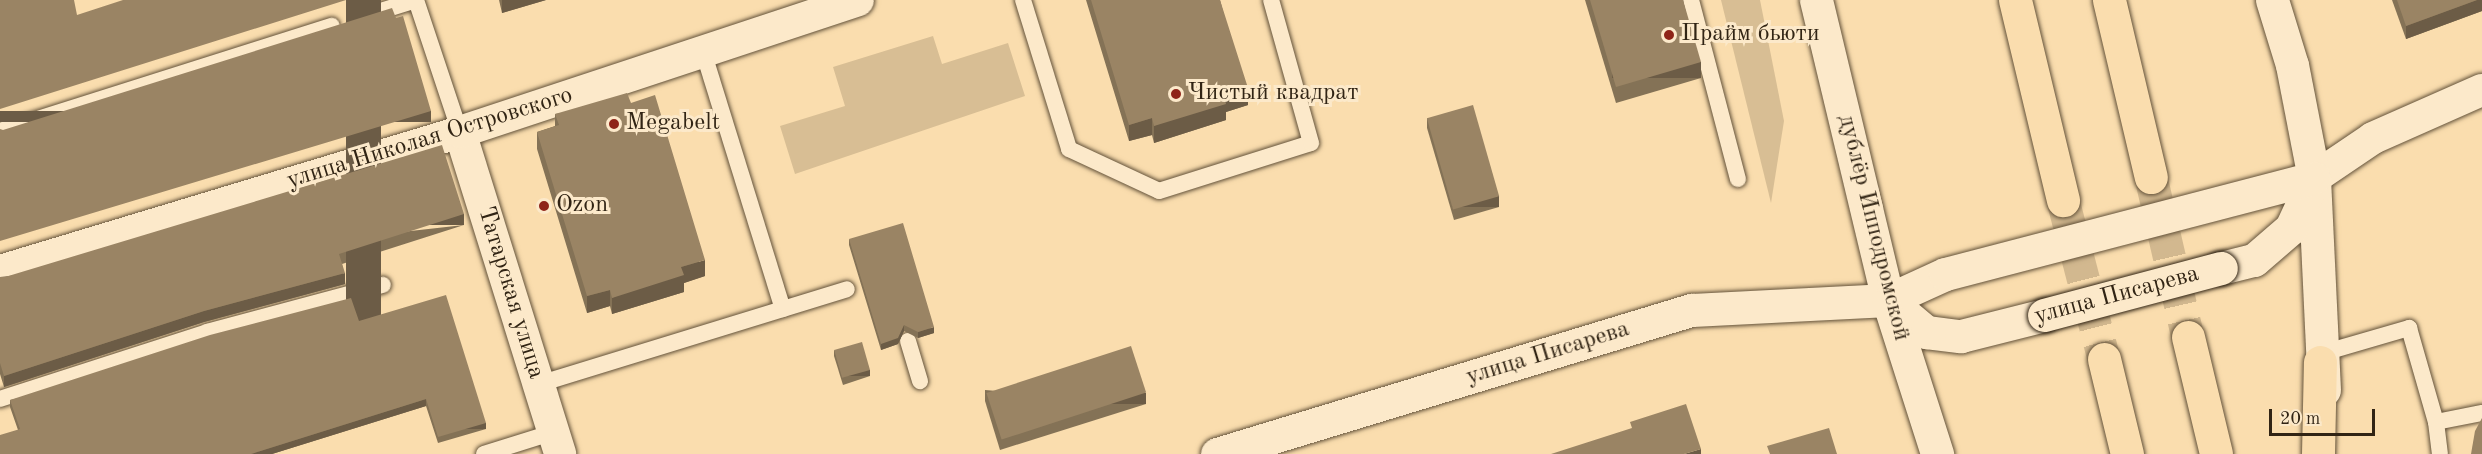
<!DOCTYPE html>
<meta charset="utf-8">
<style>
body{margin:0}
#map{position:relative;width:2482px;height:454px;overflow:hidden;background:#faddae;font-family:"Old Standard TT",serif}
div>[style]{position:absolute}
.green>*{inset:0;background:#d8be94}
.highway-tunnel>*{height:33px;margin-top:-16.5px;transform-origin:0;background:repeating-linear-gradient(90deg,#d2b88f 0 33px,transparent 0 49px)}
.roads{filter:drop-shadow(0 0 2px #63523a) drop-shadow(0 0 2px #63523a)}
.lane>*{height:16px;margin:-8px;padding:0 8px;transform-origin:8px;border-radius:8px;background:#fce9ca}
.street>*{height:32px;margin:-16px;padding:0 16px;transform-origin:16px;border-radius:16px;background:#fce9ca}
.secondary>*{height:33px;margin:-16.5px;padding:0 16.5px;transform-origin:16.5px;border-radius:16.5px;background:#fce9ca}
.highway>*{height:33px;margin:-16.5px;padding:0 16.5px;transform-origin:16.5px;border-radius:16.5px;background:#faddae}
.bridges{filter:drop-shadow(0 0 2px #312414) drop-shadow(0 0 2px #312414)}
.secondary-bridge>*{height:33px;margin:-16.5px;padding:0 16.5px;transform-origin:16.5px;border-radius:16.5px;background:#fce9ca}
.wall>*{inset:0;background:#847256}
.shaded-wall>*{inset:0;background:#6c5c46;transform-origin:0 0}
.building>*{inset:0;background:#9a8464;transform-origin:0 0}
.dots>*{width:16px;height:16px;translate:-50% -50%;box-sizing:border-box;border:3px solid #fce9ca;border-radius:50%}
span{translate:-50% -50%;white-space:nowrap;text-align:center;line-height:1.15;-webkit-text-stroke:6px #fce9ca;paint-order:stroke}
.poi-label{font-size:24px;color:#312414}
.left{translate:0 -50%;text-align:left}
.street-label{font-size:24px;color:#312414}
.scale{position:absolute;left:2269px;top:409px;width:106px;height:27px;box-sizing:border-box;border:3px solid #312414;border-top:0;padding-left:8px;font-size:18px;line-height:21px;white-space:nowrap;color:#312414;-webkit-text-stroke:4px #fce9ca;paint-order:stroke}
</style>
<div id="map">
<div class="green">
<i style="clip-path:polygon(1721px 0,1760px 0,1784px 121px,1771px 203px)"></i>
<i style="clip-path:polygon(933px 36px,942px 64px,1008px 43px,1025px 96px,795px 174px,780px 126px,845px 106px,833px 67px)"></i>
</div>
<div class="highway-tunnel">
<i style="left:2151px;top:177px;width:164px;rotate:77deg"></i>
<i style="left:2063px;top:200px;width:164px;rotate:75.5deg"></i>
</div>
<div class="roads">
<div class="lane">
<i style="left:416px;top:0;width:139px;rotate:71.6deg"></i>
<i style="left:1023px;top:0;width:156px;rotate:72.8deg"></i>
<i style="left:1069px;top:149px;width:99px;rotate:25deg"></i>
<i style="left:1159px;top:191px;width:159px;rotate:-17.5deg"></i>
<i style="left:1311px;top:143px;width:148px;rotate:-105.6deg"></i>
<i style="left:1691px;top:0;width:185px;rotate:75.3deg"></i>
<i style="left:371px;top:14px;width:47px;rotate:-17.3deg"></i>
<i style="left:703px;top:51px;width:270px;rotate:72.8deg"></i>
<i style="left:0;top:131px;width:348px;rotate:-17.6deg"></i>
<i style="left:908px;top:341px;width:42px;rotate:73.3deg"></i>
<i style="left:2323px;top:353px;width:90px;rotate:-16.2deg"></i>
<i style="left:2409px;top:328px;width:98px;rotate:74deg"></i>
<i style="left:2436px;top:422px;width:47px;rotate:-11.1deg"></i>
<i style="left:539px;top:384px;width:322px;rotate:-17.1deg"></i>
<i style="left:0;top:399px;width:218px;rotate:-17.9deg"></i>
<i style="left:207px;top:332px;width:182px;rotate:-15deg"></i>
<i style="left:2436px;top:422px;width:32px;rotate:83deg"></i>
<i style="left:484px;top:454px;width:73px;rotate:-17.4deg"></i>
</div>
<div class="street">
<i style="left:460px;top:132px;width:337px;rotate:72.7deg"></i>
<i style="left:2314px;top:178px;width:71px;rotate:-34.1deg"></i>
<i style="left:2373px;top:138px;width:119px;rotate:-23.8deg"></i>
<i style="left:0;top:271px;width:481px;rotate:-16.8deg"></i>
<i style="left:460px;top:132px;width:419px;rotate:-18.3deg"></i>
</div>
<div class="secondary">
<i style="left:1816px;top:0;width:309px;rotate:76.5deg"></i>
<i style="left:1888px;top:300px;width:162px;rotate:72.3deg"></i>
<i style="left:2272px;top:0;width:68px;rotate:72.9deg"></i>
<i style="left:2292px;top:65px;width:115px;rotate:79deg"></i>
<i style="left:2314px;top:178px;width:212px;rotate:87.3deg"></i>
<i style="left:2221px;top:268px;width:34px;rotate:-14deg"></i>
<i style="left:2254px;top:260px;width:49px;rotate:-40.9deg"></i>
<i style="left:2291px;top:228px;width:50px;rotate:-65deg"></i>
<i style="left:1888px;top:300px;width:50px;rotate:40.1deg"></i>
<i style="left:1926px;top:332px;width:35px;rotate:7deg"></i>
<i style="left:1961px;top:336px;width:86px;rotate:-14.2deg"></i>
<i style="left:1217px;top:454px;width:496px;rotate:-16.9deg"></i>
<i style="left:1692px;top:310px;width:196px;rotate:-2.9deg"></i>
<i style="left:1888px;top:300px;width:63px;rotate:-24.5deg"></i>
<i style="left:1945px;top:274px;width:381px;rotate:-14.6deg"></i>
</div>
<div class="highway">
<i style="left:2015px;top:0;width:206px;rotate:76.5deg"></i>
<i style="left:2109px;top:0;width:182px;rotate:76.7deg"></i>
<i style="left:2188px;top:337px;width:120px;rotate:76.5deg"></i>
<i style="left:2104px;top:359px;width:98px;rotate:76.4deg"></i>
<i style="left:2318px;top:454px;width:92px;rotate:-88.8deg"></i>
</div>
</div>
<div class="bridges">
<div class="secondary-bridge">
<i style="left:2044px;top:315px;width:183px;rotate:-14.9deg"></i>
</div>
</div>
<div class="wall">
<i style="clip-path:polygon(499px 0,546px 0,502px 13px)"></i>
<i style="clip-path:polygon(1086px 0,1220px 0,1248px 105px,1226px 112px,1226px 120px,1154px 143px,1152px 135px,1129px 141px)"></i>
<i style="clip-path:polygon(1585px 0,1683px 0,1701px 78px,1616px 103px)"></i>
<i style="clip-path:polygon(2392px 0,2482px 0,2482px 11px,2406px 39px)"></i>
<i style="clip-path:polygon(631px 103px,705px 276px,684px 283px,684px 292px,612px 314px,610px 306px,587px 313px,537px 149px,537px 132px,555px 126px,555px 114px)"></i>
<i style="clip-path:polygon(1427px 118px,1499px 207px,1454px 220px,1427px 128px)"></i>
<i style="clip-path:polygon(464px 225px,342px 264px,345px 284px,204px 322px,4px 387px,0 374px,0 277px)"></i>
<i style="clip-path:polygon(849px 239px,934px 333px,918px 338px,904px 331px,898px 344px,881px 350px,849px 245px)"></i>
<i style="clip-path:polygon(359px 321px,486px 429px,438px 443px,426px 406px,272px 454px,0 454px,18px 430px,10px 407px,10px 400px)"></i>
<i style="clip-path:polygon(834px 350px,870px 376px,843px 385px,834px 356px)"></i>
<i style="clip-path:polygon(985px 390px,1146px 404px,1000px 450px,985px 401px)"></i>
</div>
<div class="shaded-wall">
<i style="left:346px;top:0;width:35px;height:363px"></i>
<i style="clip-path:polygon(502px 0,546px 0,502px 13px)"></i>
<i style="clip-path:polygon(2477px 0,2482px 0,2482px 11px,2406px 39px,2406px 26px)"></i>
<i style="left:1701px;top:62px;width:16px;height:89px;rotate:90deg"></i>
<i style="clip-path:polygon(1248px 88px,1248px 105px,1226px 112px,1226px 120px,1154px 143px,1154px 126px,1224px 96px)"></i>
<i style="left:431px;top:111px;width:11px;height:450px;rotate:90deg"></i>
<i style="clip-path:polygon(1152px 118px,1152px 135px,1129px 141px,1129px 125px)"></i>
<i style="left:1499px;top:196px;width:11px;height:47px;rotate:90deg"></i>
<i style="left:464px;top:214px;width:11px;height:131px;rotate:90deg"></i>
<i style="clip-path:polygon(705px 260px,705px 276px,684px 283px,684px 292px,612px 314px,612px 298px,681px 267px)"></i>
<i style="clip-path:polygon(345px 273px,345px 284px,204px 322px,4px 387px,4px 376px,204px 311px)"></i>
<i style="clip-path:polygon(610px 290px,610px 306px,587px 313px,587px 296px)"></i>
<i style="clip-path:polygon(904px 325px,904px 331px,898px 344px,881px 350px,881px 344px)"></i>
<i style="clip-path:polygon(934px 327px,934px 333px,918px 338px,918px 332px)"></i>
<i style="left:870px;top:370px;width:6px;height:28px;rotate:90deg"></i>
<i style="left:1146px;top:393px;width:11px;height:153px;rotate:90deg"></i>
<i style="clip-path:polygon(426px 399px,426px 406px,272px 454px,251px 454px)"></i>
<i style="left:486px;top:423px;width:6px;height:50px;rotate:90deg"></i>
<i style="clip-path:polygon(1701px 449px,1701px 454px,1684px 454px)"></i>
</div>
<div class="building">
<i style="clip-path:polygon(0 0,74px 0,77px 15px,123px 0,346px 0,0 109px)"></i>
<i style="clip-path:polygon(1091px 0,1220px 0,1248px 88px,1224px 96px,1226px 104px,1154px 126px,1152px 118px,1129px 125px)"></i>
<i style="clip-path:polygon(1590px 0,1683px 0,1701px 62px,1616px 87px)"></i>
<i style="clip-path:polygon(2397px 0,2477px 0,2406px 26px)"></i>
<i style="clip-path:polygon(392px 8px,396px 18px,403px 16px,431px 111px,0 241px,0 129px,3px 130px)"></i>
<i style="clip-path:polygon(627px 93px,631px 103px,655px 95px,705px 260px,681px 267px,684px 275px,612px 298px,610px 290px,587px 296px,537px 132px,559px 125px,555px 114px)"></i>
<i style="left:1473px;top:105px;width:95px;height:48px;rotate:74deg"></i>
<i style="clip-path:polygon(442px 145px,464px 214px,339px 254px,345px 273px,204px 311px,4px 376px,0 363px,0 277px,5px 277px)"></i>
<i style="clip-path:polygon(903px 223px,934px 327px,918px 332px,904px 325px,898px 338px,881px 344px,849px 239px)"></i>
<i style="clip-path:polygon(446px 295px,486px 423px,438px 437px,426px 399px,251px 454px,0 454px,0 435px,20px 429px,10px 400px,210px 335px,351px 298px,359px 321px)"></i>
<i style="left:862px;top:342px;width:29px;height:29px;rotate:74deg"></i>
<i style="left:1131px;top:346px;width:49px;height:152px;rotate:72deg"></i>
<i style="clip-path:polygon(1686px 404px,1701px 449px,1684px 454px,1551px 454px,1632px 428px,1630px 422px)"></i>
<i style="clip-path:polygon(2482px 418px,2482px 454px,2471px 454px,2475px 431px)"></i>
<i style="clip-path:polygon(1829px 428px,1837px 454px,1770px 454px,1767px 446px)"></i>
</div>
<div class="dots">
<i style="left:1669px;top:35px;background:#8f2418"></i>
<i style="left:1176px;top:94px;background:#8f2418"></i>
<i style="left:614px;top:124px;background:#8f2418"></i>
<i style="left:544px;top:206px;background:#8f2418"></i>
</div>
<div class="poi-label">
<span class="left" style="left:1681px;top:35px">Прайм бьюти</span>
<span class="left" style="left:1188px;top:94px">Чистый квадрат</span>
<span class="left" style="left:626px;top:124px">Megabelt</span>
<span class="left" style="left:556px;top:206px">Ozon</span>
</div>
<div class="street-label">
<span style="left:430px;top:139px;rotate:-17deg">улица Николая Островского</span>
<span style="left:1873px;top:228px;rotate:76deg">дублёр Ипподромской</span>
<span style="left:510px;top:293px;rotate:73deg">Татарская улица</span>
<span style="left:2117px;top:296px;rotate:-15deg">улица Писарева</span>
<span style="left:1548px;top:354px;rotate:-17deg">улица Писарева</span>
</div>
<div class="scale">20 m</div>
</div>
